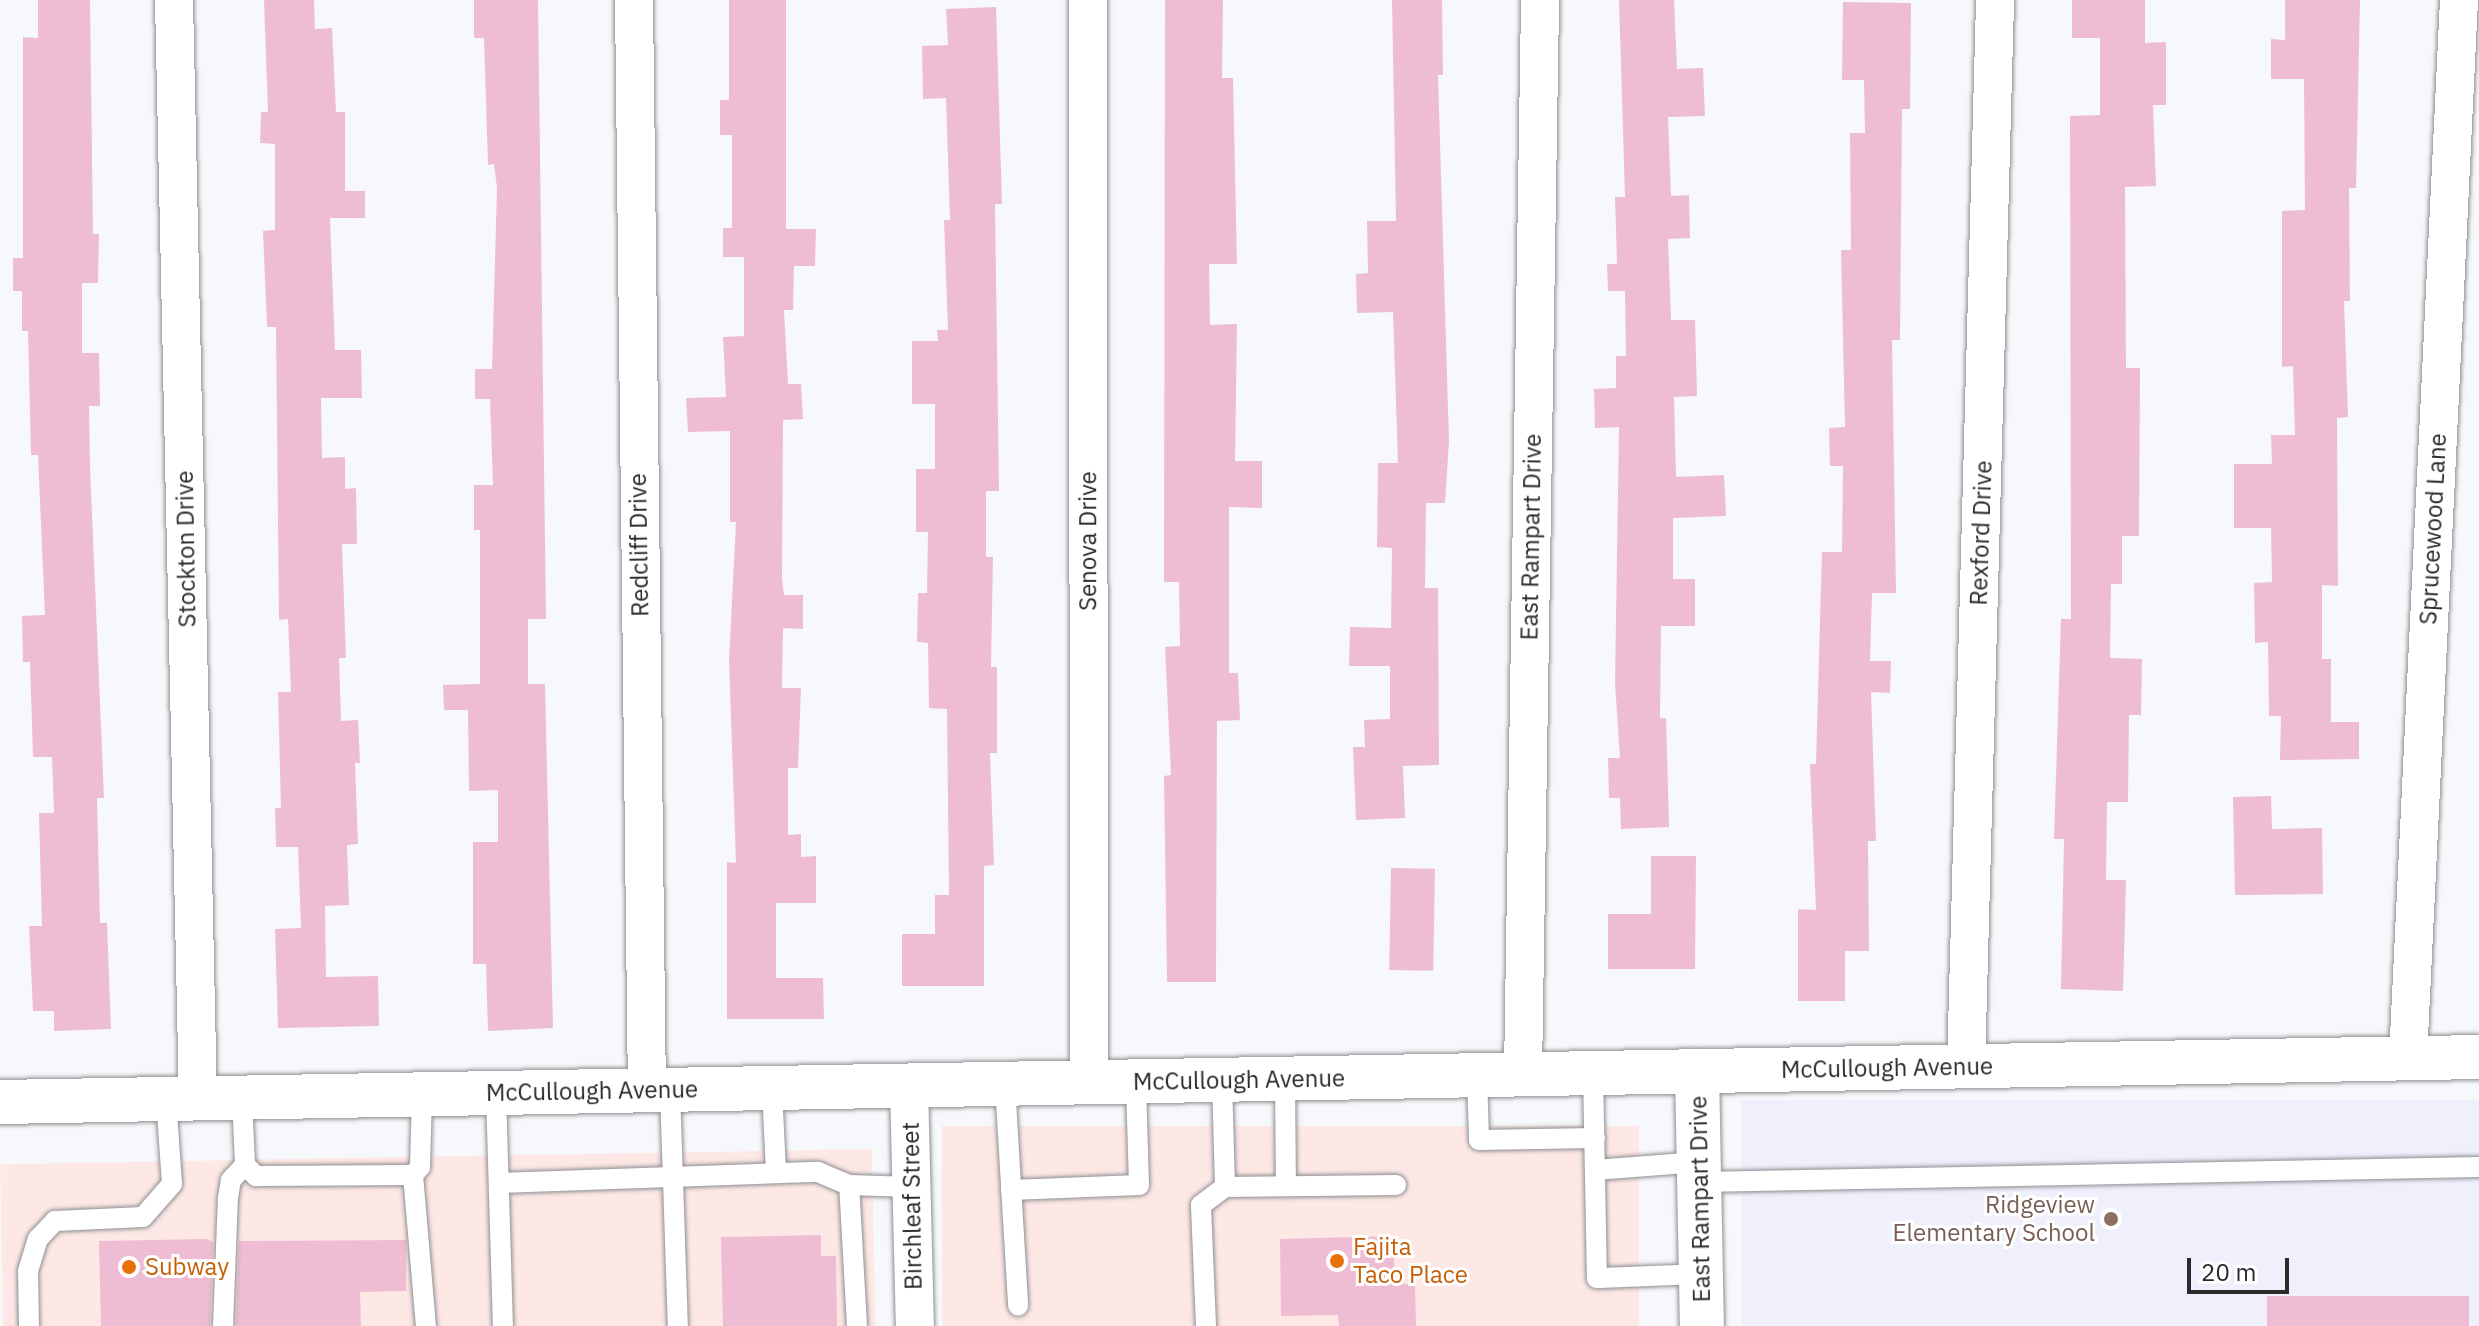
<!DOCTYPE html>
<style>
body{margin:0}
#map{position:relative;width:2479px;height:1326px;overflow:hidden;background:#f7f8fb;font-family:"IBM Plex Sans",sans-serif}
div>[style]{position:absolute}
.commercial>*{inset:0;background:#fee8e6;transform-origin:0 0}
.built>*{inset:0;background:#eff0fc;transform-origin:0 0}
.building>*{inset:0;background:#eebdd3;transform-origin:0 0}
.roads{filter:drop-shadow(0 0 2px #8e8f92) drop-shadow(0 0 2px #8e8f92)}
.lane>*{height:20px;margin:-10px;padding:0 10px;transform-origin:10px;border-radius:10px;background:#fff}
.street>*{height:38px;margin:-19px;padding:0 19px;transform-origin:19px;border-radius:19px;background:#fff}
.secondary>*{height:44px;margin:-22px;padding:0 22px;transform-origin:22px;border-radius:22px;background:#fff}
.dots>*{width:22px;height:22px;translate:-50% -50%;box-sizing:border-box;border:4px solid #fff;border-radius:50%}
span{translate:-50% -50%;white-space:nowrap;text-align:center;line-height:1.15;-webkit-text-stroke:6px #fff;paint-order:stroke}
.street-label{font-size:24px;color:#292a2b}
.education-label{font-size:24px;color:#785e54}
.right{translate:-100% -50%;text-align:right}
.food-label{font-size:24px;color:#c56008}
.left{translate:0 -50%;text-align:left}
.scale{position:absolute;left:2187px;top:1258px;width:102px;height:36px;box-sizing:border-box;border:4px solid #292a2b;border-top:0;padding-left:10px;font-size:24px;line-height:28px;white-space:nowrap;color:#292a2b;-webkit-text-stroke:6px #fff;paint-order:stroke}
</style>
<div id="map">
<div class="commercial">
<i style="left:1639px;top:1126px;width:200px;height:697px;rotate:90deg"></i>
<i style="left:872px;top:1149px;width:177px;height:872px;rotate:89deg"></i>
</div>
<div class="built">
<i style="left:2479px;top:1100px;width:226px;height:738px;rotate:90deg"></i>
</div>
<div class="building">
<i style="clip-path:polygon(38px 0,90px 0,93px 234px,99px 234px,98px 283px,82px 283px,82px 353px,99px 353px,100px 406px,89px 406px,90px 466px,104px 798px,97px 798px,100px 923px,107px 923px,111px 1029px,54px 1031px,54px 1011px,33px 1011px,29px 926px,42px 926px,39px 813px,54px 813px,52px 757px,33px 757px,30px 662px,23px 662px,22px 616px,45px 615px,38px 455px,31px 455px,28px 331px,22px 331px,22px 291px,13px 291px,13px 258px,23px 258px,23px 37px,38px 38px)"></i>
<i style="clip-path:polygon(264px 0,314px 0,315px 29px,332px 28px,336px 112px,345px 112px,345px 191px,365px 191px,365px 218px,330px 218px,335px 350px,361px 350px,362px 398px,321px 398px,322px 458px,345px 457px,345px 489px,356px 488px,357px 544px,342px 544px,346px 658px,339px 658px,341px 721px,358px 720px,360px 763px,355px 763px,358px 844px,347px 845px,349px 905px,325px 906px,326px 977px,378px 976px,379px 1026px,278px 1028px,275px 929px,301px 928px,298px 847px,276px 847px,275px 808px,281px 808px,278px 692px,291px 692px,288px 619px,279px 620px,276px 327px,267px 327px,263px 231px,275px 230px,275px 144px,260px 143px,261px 112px,268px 112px)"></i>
<i style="clip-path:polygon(474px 0,538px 0,546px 619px,528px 619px,528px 684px,545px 684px,553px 1028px,488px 1031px,486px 964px,473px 964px,473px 842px,498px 842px,498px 790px,469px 791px,468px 710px,444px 710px,443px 685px,480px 684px,480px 530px,474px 530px,474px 485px,493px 485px,490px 399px,475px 399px,475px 369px,492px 369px,497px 188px,494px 164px,488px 165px,484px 38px,474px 38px)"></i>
<i style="clip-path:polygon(729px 0,786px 0,786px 229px,816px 229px,815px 266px,794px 266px,793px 310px,784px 310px,788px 384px,801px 384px,803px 419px,783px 420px,782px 578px,784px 595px,803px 595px,803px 629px,783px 628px,782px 688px,801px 688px,798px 768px,788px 768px,788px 835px,801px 834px,801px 857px,816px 856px,816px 903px,776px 903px,776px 978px,823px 978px,824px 1019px,727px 1019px,727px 862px,736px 863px,729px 660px,736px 522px,730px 522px,730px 431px,688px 432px,686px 398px,726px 397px,723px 337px,744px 336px,744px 257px,723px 257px,723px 228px,732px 228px,732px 135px,720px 135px,720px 100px,729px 100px)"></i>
<i style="clip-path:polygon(1165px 0,1223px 0,1222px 78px,1233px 78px,1237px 264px,1209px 264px,1210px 325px,1237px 324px,1235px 461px,1262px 461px,1262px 508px,1229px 507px,1229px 673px,1238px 673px,1240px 720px,1217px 721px,1216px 982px,1167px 982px,1164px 776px,1171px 775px,1165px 647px,1180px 646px,1179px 582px,1164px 582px)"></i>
<i style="clip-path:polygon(1392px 0,1442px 0,1443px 75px,1438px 75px,1449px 441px,1445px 503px,1426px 503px,1425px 588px,1438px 588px,1439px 765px,1403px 766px,1405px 818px,1356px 820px,1353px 747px,1365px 747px,1364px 720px,1390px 719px,1390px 666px,1349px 666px,1350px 627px,1391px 628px,1392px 548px,1377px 547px,1378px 463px,1398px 463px,1393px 312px,1357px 313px,1356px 274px,1368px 273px,1367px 221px,1396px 221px)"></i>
<i style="clip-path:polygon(1619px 0,1674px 0,1677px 69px,1703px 68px,1705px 116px,1668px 117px,1671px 196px,1689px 195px,1690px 238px,1668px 239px,1671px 320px,1695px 320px,1697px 396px,1674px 397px,1676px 477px,1724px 475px,1726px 516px,1673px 518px,1673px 579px,1695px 579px,1695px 626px,1661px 626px,1660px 718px,1666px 718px,1669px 827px,1621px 829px,1620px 798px,1609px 798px,1608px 758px,1620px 758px,1615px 683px,1619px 427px,1595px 428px,1594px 389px,1616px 388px,1616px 356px,1626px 356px,1625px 291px,1608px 291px,1607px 264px,1617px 264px,1615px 197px,1625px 197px)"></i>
<i style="clip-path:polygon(2072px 0,2145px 0,2145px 43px,2166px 42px,2166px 105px,2153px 105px,2156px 186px,2125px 187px,2126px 368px,2140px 368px,2139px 536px,2122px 536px,2122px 584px,2111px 584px,2110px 658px,2142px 659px,2141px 715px,2129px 715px,2128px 802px,2107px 802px,2106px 880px,2126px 880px,2123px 991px,2061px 989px,2064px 839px,2054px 839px,2061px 619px,2071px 619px,2070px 116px,2100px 115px,2100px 38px,2072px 38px)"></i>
<i style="clip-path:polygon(2285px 0,2360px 0,2356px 188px,2349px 188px,2350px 301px,2344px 301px,2348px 417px,2337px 418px,2338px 586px,2322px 585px,2322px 659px,2331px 659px,2331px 722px,2359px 722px,2359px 759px,2280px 760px,2281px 716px,2269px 716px,2268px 642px,2255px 643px,2254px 583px,2272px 582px,2271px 528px,2234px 528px,2234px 464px,2272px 464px,2271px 435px,2295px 435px,2293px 366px,2282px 367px,2282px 211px,2305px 210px,2304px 79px,2271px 79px,2271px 39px,2285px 40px)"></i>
<i style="clip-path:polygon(1843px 2px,1911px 3px,1910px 109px,1902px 109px,1900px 340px,1892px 340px,1896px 593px,1872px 593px,1870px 661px,1891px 661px,1890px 693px,1871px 692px,1876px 841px,1868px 841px,1869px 951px,1845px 951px,1845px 1001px,1798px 1001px,1798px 909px,1816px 910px,1810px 764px,1816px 764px,1822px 552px,1842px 552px,1843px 466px,1830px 466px,1829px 428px,1845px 427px,1841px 250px,1851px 250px,1850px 133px,1865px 133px,1864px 80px,1842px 80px)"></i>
<i style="clip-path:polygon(996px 7px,1002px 204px,995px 204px,999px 491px,986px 491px,986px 557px,993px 557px,991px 667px,997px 667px,997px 753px,990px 753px,994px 865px,984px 866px,984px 986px,902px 986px,902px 934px,935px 934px,935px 895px,949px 895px,947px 709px,929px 708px,928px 643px,917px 642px,918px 593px,927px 593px,928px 532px,916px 532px,916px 469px,935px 469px,935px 404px,912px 404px,912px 341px,938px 341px,937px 330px,948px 330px,944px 220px,950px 220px,946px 98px,923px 99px,922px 46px,948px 45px,946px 9px)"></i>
<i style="clip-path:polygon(2271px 796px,2272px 829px,2322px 828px,2323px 894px,2235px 895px,2233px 797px)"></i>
<i style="clip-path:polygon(1651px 856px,1696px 856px,1695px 969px,1608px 969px,1608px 914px,1651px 914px)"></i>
<i style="left:1391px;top:868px;width:44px;height:102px;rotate:1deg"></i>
<i style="clip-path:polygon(821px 1235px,821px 1256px,836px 1256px,837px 1326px,723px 1326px,721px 1237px)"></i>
<i style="clip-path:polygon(1393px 1236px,1395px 1284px,1415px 1284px,1416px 1326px,1339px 1326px,1338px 1315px,1281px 1316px,1280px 1239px)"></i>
<i style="clip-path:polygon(206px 1239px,213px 1242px,210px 1326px,101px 1326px,99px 1241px)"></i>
<i style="clip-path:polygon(406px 1240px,406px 1291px,360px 1292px,361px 1326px,236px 1326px,239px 1241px)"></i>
<i style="left:2469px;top:1296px;width:30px;height:202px;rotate:90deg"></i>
</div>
<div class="roads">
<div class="lane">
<i style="left:1593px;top:1073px;width:205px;rotate:88.9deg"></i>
<i style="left:1597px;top:1278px;width:104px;rotate:-2.2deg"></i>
<i style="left:1477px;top:1075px;width:65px;rotate:88.2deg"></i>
<i style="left:1479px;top:1140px;width:116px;rotate:-1deg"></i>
<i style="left:1285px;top:1079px;width:107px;rotate:89.5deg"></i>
<i style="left:1222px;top:1080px;width:107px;rotate:88.4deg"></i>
<i style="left:1225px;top:1187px;width:171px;rotate:-0.7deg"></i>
<i style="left:1005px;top:1084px;width:222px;rotate:86.6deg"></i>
<i style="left:772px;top:1088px;width:85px;rotate:87.3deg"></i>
<i style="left:670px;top:1090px;width:236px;rotate:88.1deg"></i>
<i style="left:496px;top:1093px;width:233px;rotate:88.3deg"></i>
<i style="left:242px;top:1098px;width:67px;rotate:87.4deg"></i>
<i style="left:245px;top:1165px;width:16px;rotate:45deg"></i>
<i style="left:256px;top:1176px;width:157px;rotate:-0.4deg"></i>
<i style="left:413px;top:1175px;width:152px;rotate:85.1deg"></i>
<i style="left:1595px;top:1170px;width:104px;rotate:-4.4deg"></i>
<i style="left:413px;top:1175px;width:11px;rotate:-49deg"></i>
<i style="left:420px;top:1167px;width:72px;rotate:-88.4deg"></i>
<i style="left:1700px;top:1182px;width:779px;rotate:-1.1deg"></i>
<i style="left:499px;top:1183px;width:319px;rotate:-2deg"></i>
<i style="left:818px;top:1172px;width:34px;rotate:23deg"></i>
<i style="left:1011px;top:1190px;width:128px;rotate:-2.2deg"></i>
<i style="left:1139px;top:1185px;width:103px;rotate:-91.7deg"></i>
<i style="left:29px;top:1326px;width:55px;rotate:-91deg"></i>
<i style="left:28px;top:1271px;width:34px;rotate:-73deg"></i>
<i style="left:38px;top:1239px;width:25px;rotate:-47deg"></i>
<i style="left:55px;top:1221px;width:88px;rotate:-2.6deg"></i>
<i style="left:143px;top:1217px;width:44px;rotate:-48.7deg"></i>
<i style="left:172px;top:1184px;width:85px;rotate:-94deg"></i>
<i style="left:223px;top:1326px;width:128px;rotate:-87.8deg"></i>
<i style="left:228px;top:1198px;width:18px;rotate:-81deg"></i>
<i style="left:231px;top:1180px;width:21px;rotate:-47deg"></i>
<i style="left:857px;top:1326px;width:141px;rotate:-93.2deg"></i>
<i style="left:849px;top:1185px;width:63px;rotate:1.8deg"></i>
<i style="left:1206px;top:1326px;width:121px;rotate:-92.4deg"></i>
<i style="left:1201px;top:1205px;width:30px;rotate:-37deg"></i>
</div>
<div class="street">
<i style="left:174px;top:0;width:1098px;rotate:88.75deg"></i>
<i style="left:634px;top:0;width:1090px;rotate:89.32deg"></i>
<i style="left:1088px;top:0;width:1082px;rotate:89.95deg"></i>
<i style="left:2408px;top:1058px;width:1059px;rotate:-87.24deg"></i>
<i style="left:1966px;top:1067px;width:1067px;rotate:-88.44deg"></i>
<i style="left:1523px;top:1074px;width:1074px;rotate:-89.09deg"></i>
<i style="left:909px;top:1086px;width:240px;rotate:88.6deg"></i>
</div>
<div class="secondary">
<i style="left:1697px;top:1071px;width:255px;rotate:88.9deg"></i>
<i style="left:0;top:1102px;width:2479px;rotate:-1.04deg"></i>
</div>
</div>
<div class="dots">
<i style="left:2111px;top:1219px;background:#8d6e63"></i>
<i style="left:1337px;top:1261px;background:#e8710a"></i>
<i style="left:129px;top:1267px;background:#e8710a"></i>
</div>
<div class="street-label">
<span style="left:2433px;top:529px;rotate:-87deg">Sprucewood Lane</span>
<span style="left:1981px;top:533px;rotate:-88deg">Rexford Drive</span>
<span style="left:1531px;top:537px;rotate:-89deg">East Rampart Drive</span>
<span style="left:1088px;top:541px;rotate:-90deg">Senova Drive</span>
<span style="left:639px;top:545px;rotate:-91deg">Redcliff Drive</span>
<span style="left:186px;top:549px;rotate:-91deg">Stockton Drive</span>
<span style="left:1887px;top:1068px;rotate:-1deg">McCullough Avenue</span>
<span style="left:1239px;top:1080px;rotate:-1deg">McCullough Avenue</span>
<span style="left:592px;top:1091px;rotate:-1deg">McCullough Avenue</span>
<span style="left:1700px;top:1199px;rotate:-91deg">East Rampart Drive</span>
<span style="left:912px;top:1206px;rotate:-91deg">Birchleaf Street</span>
</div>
<div class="education-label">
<span class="right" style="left:2095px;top:1219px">Ridgeview<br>Elementary School</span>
</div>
<div class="food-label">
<span class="left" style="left:1353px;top:1261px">Fajita<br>Taco Place</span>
<span class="left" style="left:145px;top:1267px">Subway</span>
</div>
<div class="scale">20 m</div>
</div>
